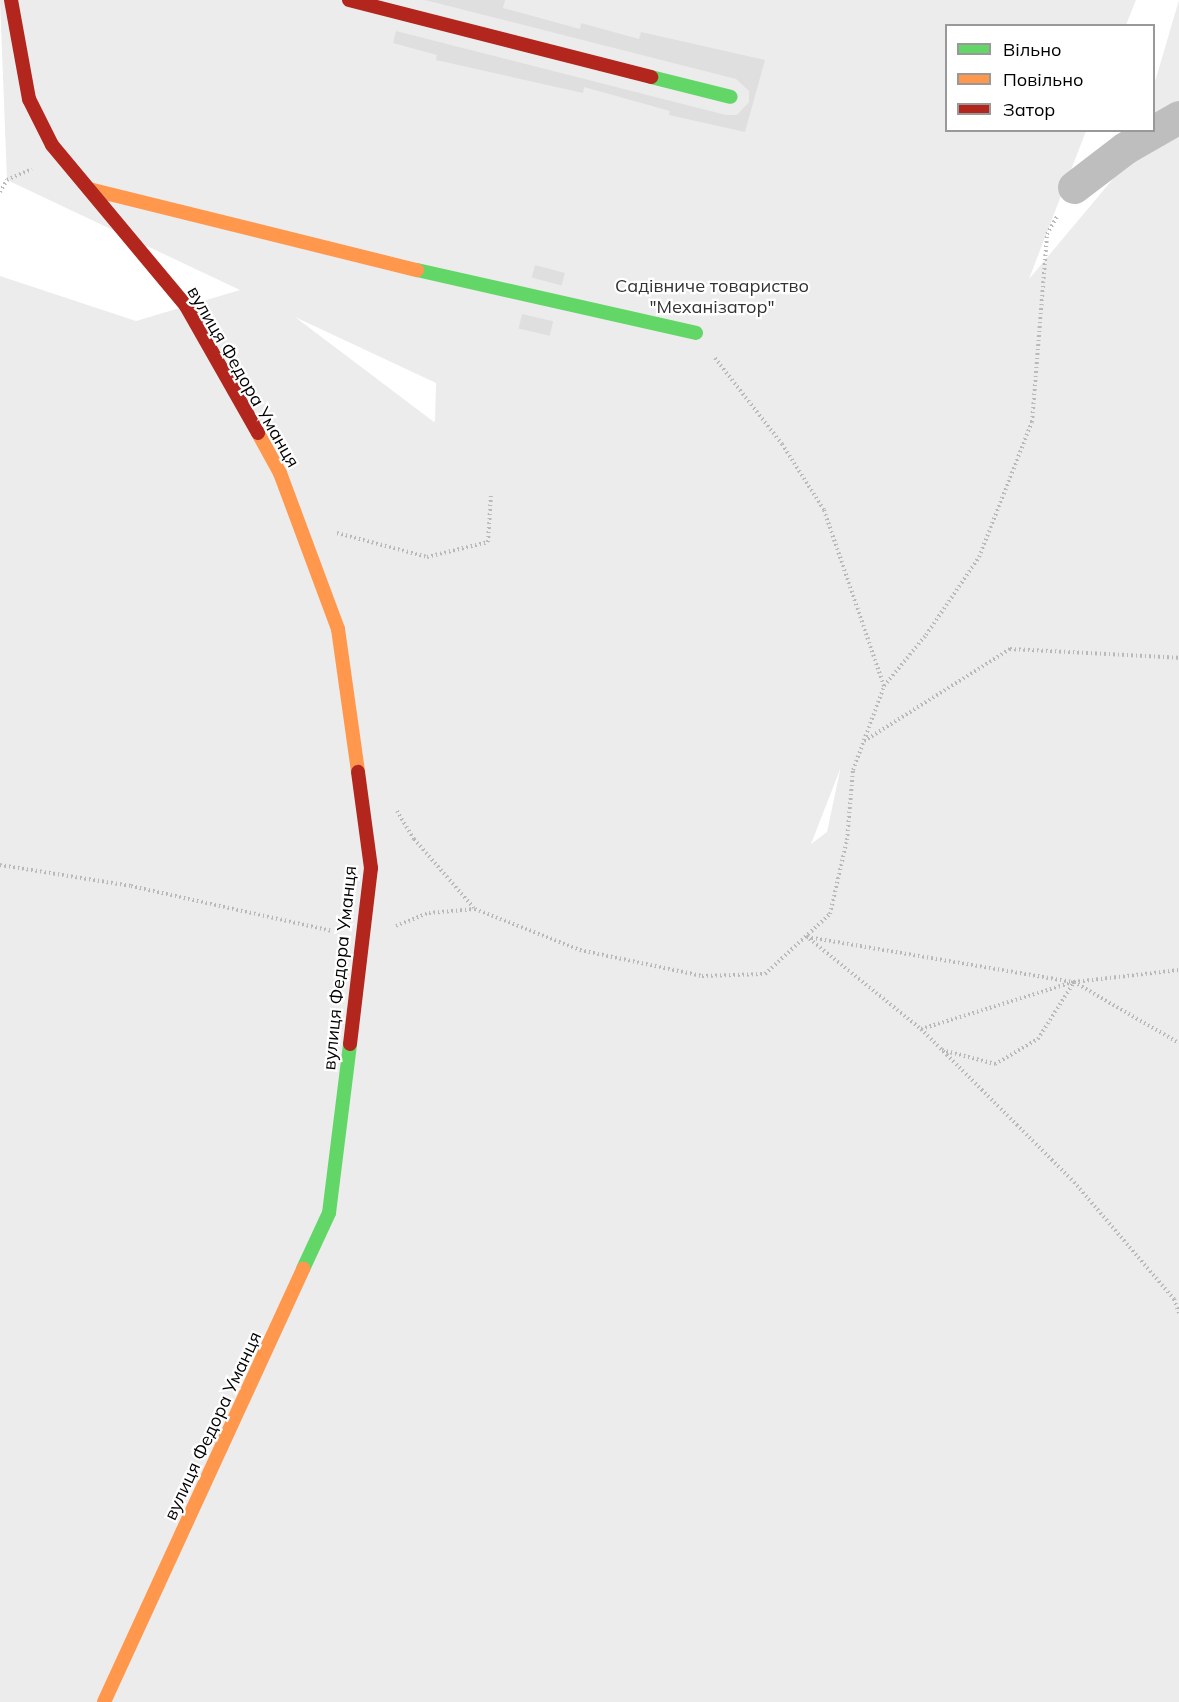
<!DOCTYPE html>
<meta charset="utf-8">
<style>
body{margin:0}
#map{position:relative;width:1179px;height:1702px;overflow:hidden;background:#fff;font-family:Mulish,sans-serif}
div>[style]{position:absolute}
.green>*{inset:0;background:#ececec}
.building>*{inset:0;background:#dfdfdf;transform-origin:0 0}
.path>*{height:4px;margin-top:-2px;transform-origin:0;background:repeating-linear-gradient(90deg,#b9b9b9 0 1.5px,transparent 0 4.5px)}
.street>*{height:33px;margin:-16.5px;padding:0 16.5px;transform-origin:16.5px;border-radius:16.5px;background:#bebebe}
.fast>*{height:14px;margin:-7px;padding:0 7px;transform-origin:7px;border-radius:7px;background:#63d668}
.slow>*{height:14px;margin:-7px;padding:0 7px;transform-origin:7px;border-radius:7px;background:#ff974d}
.jam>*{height:14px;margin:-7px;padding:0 7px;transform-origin:7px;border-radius:7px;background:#b3261e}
span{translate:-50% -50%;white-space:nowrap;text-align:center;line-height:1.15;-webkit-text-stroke:4.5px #fff;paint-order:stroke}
.park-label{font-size:18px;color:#333}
.street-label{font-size:18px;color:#000}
.legend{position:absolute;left:945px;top:24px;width:210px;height:108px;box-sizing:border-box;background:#fff;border:2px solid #999;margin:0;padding:8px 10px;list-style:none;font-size:18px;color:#000}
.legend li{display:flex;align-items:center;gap:12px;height:30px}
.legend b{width:30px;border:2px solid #999}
</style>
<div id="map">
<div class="green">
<i style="clip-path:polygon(evenodd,0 0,1136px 0,1126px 25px,946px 26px,946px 130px,1086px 131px,1029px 279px,1154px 130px,1154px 85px,1179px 0,1179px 1702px,0 1702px,0 276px,136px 321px,240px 290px,7px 180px,0 0,295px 317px,436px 383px,435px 421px,434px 422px,295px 317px,0 0,841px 766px,827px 832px,811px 844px,841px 767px,841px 766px)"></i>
</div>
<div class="building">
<i style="clip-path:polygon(425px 0,505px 0,503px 8px,580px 29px,581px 23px,639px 39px,641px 32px,765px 60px,745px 132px,669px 115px,670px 111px,584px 87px,583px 93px,436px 60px,437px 55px,393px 43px,396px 31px,726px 115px,737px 115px,749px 102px,749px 91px,736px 79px)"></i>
<i style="left:535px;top:265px;width:31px;height:13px;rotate:15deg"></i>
<i style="left:522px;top:314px;width:32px;height:15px;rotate:13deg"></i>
</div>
<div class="path">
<i style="left:0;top:192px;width:14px;rotate:-60deg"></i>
<i style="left:7px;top:180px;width:27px;rotate:-24deg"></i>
<i style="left:715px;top:358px;width:109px;rotate:52.1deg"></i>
<i style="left:782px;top:444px;width:78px;rotate:57.5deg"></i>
<i style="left:824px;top:510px;width:186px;rotate:71.2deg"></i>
<i style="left:337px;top:533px;width:93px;rotate:14.9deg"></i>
<i style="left:427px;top:557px;width:63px;rotate:-13.8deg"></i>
<i style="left:488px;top:542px;width:48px;rotate:-86.4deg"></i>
<i style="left:864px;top:741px;width:173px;rotate:-32.2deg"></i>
<i style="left:1010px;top:649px;width:169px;rotate:3deg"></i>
<i style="left:397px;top:811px;width:33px;rotate:59deg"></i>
<i style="left:414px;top:839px;width:91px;rotate:49deg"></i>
<i style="left:0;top:865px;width:133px;rotate:9.1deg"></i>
<i style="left:131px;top:886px;width:206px;rotate:12.6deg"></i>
<i style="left:396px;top:926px;width:35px;rotate:-22deg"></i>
<i style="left:429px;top:913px;width:46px;rotate:-5deg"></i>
<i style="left:475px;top:909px;width:113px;rotate:21.3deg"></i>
<i style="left:580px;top:950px;width:125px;rotate:12deg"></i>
<i style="left:702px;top:976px;width:63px;rotate:-1.8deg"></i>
<i style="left:765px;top:974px;width:88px;rotate:-42.7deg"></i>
<i style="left:830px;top:914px;width:76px;rotate:-77.1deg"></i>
<i style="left:847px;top:840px;width:70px;rotate:-85.1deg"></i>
<i style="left:853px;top:770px;width:90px;rotate:-69.7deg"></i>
<i style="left:884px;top:686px;width:66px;rotate:-50.5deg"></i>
<i style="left:926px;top:635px;width:94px;rotate:-55.8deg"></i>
<i style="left:979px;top:557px;width:145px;rotate:-68.6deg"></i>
<i style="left:1032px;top:422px;width:189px;rotate:-85.4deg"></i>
<i style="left:1047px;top:234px;width:22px;rotate:-60deg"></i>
<i style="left:806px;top:936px;width:148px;rotate:39deg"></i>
<i style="left:921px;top:1029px;width:216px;rotate:45deg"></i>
<i style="left:1074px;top:1182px;width:154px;rotate:49.5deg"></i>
<i style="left:1174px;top:1299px;width:15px;rotate:70deg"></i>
<i style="left:807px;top:937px;width:271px;rotate:9.6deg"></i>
<i style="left:1074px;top:982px;width:121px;rotate:30.2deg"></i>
<i style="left:921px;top:1029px;width:160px;rotate:-17.1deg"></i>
<i style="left:1074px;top:982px;width:106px;rotate:-6.5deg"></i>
<i style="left:942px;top:1050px;width:55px;rotate:14.8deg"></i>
<i style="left:995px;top:1064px;width:50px;rotate:-30.2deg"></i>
<i style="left:1038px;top:1039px;width:67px;rotate:-57.7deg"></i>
</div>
<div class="street">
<i style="left:1074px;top:187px;width:64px;rotate:-37.4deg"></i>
<i style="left:1125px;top:148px;width:62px;rotate:-29.9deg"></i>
</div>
<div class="fast">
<i style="left:651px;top:77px;width:82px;rotate:14deg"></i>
<i style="left:417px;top:270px;width:286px;rotate:12.7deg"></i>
<i style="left:303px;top:1269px;width:62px;rotate:-65.1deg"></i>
<i style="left:329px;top:1213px;width:170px;rotate:-82.9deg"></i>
</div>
<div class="slow">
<i style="left:89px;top:189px;width:338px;rotate:13.9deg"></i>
<i style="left:258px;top:433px;width:46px;rotate:61.2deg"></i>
<i style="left:280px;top:473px;width:166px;rotate:69.6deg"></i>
<i style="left:338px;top:629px;width:144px;rotate:82deg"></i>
<i style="left:104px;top:1702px;width:477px;rotate:-65.3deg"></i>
</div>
<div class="jam">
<i style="left:11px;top:0;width:101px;rotate:79.7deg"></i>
<i style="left:29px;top:99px;width:51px;rotate:63.4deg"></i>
<i style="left:52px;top:145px;width:209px;rotate:50.2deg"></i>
<i style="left:186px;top:306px;width:146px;rotate:60.4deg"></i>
<i style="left:349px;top:0;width:312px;rotate:14.3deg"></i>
<i style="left:350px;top:1044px;width:177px;rotate:-83.2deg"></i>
<i style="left:371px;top:868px;width:97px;rotate:-97.7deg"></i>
</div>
<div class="park-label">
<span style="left:712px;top:297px">Садівниче товариство<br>"Механізатор"</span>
</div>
<div class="street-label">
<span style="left:243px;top:377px;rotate:60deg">вулиця Федора Уманця</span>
<span style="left:340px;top:968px;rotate:-84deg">вулиця Федора Уманця</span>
<span style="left:213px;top:1426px;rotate:-65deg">вулиця Федора Уманця</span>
</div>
<ul class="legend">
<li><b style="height:8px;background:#63d668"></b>Вільно</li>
<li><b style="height:8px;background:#ff974d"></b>Повільно</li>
<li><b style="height:8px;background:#b3261e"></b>Затор</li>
</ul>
</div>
